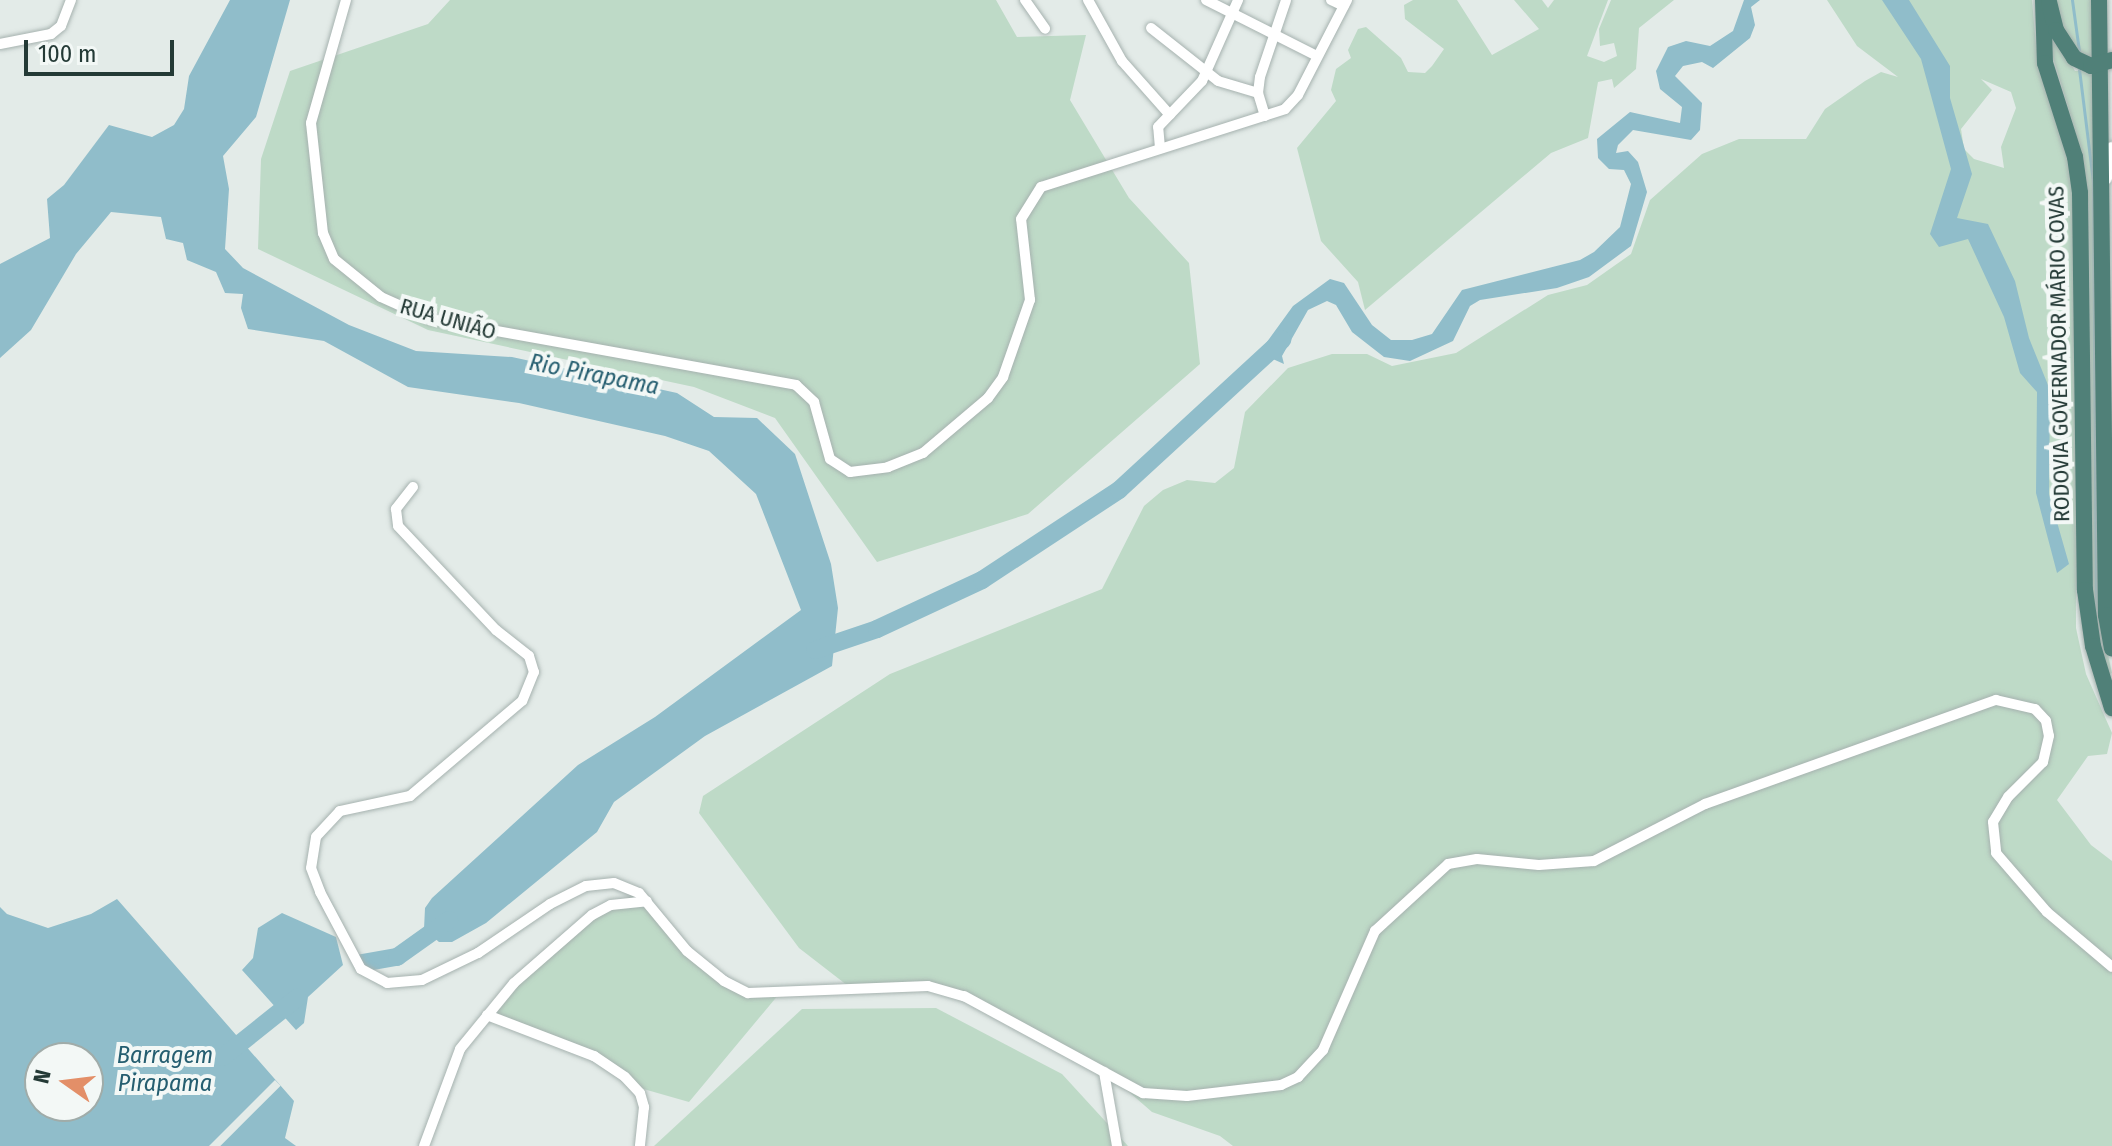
<!DOCTYPE html>
<meta charset="utf-8">
<style>
body{margin:0}
#map{position:relative;width:2112px;height:1146px;overflow:hidden;background:#e3ebe8;font-family:"Fira Sans Condensed",sans-serif}
div>[style]{position:absolute}
.green>*{inset:0;background:#bedac7}
.water>*{inset:0;background:#90bdca}
.pier>*{inset:0;background:#e3ebe8;transform-origin:0 0}
.stream>*{height:3px;margin:-1.5px;padding:0 1.5px;transform-origin:1.5px;border-radius:1.5px;background:#90bdca}
.river>*{height:18px;margin:-9px;padding:0 9px;transform-origin:9px;border-radius:9px;background:#90bdca}
.roads{filter:drop-shadow(0 0 2px #a6b2af) drop-shadow(0 0 2px #a6b2af)}
.minor>*{height:10px;margin:-5px;padding:0 5px;transform-origin:5px;border-radius:5px;background:#fff}
.secondary>*{height:14px;margin:-7px;padding:0 7px;transform-origin:7px;border-radius:7px;background:#fff}
.trunk>*{height:16px;margin:-8px;padding:0 8px;transform-origin:8px;border-radius:8px;background:#508078}
span{translate:-50% -50%;white-space:nowrap;text-align:center;line-height:1.15;-webkit-text-stroke:8px #f3f8f6;paint-order:stroke}
.street-label{font-size:22px;color:#243a36}
.water-label{font-size:24px;color:#255e70;font-style:italic}
.north{position:absolute;left:24px;top:1042px;width:80px;height:80px;box-sizing:border-box;background:#f3f8f6;border:2px solid #a0aca9;border-radius:50%;rotate:284deg;font-size:22px;font-weight:700;line-height:32px;text-align:center;color:#243a36}
.north::after{content:'';display:block;margin:auto;width:28px;height:36px;background:#e38f68;clip-path:polygon(50% 0,100% 100%,50% 72%,0 100%)}
.scale{position:absolute;left:24px;top:40px;width:150px;height:36px;box-sizing:border-box;border:4px solid #243a36;border-top:0;padding-left:10px;font-size:24px;line-height:28px;white-space:nowrap;color:#243a36;-webkit-text-stroke:6px #f3f8f6;paint-order:stroke}
</style>
<div id="map">
<div class="green">
<i style="clip-path:polygon(450px 0,996px 0,1017px 37px,1086px 35px,1070px 100px,1129px 198px,1189px 263px,1200px 364px,1028px 514px,877px 562px,775px 418px,694px 387px,428px 330px,258px 249px,261px 159px,290px 71px,428px 24px)"></i>
<i style="clip-path:polygon(1413px 0,1457px 0,1492px 55px,1539px 29px,1514px 0,1542px 0,1548px 8px,1554px 0,1608px 0,1587px 56px,1604px 62px,1617px 56px,1614px 43px,1600px 46px,1599px 29px,1611px 0,1674px 0,1639px 28px,1636px 69px,1614px 88px,1612px 79px,1598px 82px,1588px 138px,1551px 153px,1365px 310px,1358px 282px,1321px 241px,1297px 148px,1336px 101px,1331px 90px,1336px 69px,1351px 58px,1348px 50px,1358px 29px,1366px 27px,1401px 58px,1408px 72px,1425px 73px,1432px 66px,1444px 49px,1405px 19px,1404px 5px)"></i>
<i style="clip-path:polygon(evenodd,1827px 0,2032px 0,2036px 46px,2070px 164px,2075px 221px,2076px 628px,2086px 674px,2112px 733px,2107px 754px,2088px 756px,2057px 800px,2091px 845px,2112px 861px,2112px 1146px,1233px 1146px,1220px 1136px,1152px 1112px,1113px 1078px,948px 990px,852px 989px,799px 948px,699px 813px,703px 796px,890px 674px,1102px 589px,1144px 506px,1163px 490px,1187px 480px,1215px 483px,1234px 468px,1245px 412px,1288px 368px,1332px 354px,1367px 354px,1392px 366px,1456px 353px,1548px 295px,1587px 285px,1631px 254px,1650px 200px,1702px 154px,1739px 139px,1806px 139px,1825px 109px,1865px 81px,1881px 72px,1898px 77px,1857px 46px,1827px 0,1981px 79px,2011px 92px,2016px 108px,2001px 147px,2004px 168px,1974px 159px,1964px 149px,1961px 129px,1992px 90px,1981px 79px)"></i>
<i style="clip-path:polygon(2056px 0,2093px 0,2093px 59px,2084px 60px,2062px 29px)"></i>
<i style="clip-path:polygon(2055px 35px,2075px 71px,2095px 71px,2106px 646px,2112px 673px,2105px 677px,2092px 606px,2089px 205px,2075px 130px,2048px 41px)"></i>
<i style="clip-path:polygon(638px 893px,723px 983px,779px 994px,689px 1102px,633px 1086px,594px 1055px,489px 1015px,538px 962px,611px 906px)"></i>
<i style="clip-path:polygon(936px 1008px,1062px 1074px,1128px 1146px,654px 1146px,802px 1009px)"></i>
</div>
<div class="water">
<i style="clip-path:polygon(230px 0,290px 0,256px 117px,223px 156px,229px 189px,225px 249px,243px 268px,349px 325px,416px 351px,512px 357px,677px 393px,714px 417px,757px 418px,795px 454px,831px 564px,838px 608px,832px 666px,705px 736px,614px 802px,597px 832px,486px 923px,452px 942px,439px 942px,424px 929px,425px 908px,432px 898px,578px 765px,655px 717px,801px 610px,756px 494px,709px 451px,665px 436px,519px 403px,408px 387px,324px 341px,248px 329px,241px 308px,243px 294px,225px 293px,216px 272px,187px 260px,183px 243px,166px 239px,161px 217px,111px 212px,76px 254px,31px 330px,0 358px,0 264px,50px 238px,47px 199px,64px 185px,109px 125px,152px 137px,174px 125px,184px 109px,189px 76px)"></i>
<i style="clip-path:polygon(1744px 0,1760px 0,1751px 7px,1755px 25px,1750px 38px,1713px 68px,1702px 62px,1683px 66px,1675px 76px,1702px 103px,1700px 130px,1691px 140px,1633px 130px,1618px 145px,1616px 153px,1628px 151px,1638px 162px,1647px 192px,1631px 246px,1589px 277px,1557px 288px,1480px 300px,1470px 306px,1453px 341px,1410px 361px,1384px 357px,1352px 332px,1336px 305px,1327px 301px,1308px 310px,1282px 356px,1284px 364px,1259px 353px,1293px 306px,1330px 279px,1344px 283px,1372px 325px,1391px 340px,1412px 340px,1432px 334px,1462px 290px,1580px 260px,1594px 252px,1620px 227px,1631px 184px,1624px 170px,1609px 169px,1598px 158px,1597px 139px,1630px 112px,1680px 123px,1682px 107px,1660px 89px,1656px 71px,1668px 47px,1686px 41px,1710px 46px,1733px 31px)"></i>
<i style="clip-path:polygon(1882px 0,1909px 0,1950px 66px,1950px 98px,1972px 174px,1957px 218px,1988px 224px,2015px 281px,2029px 338px,2050px 390px,2049px 494px,2069px 564px,2057px 573px,2036px 493px,2037px 392px,2020px 373px,2004px 317px,1968px 239px,1939px 247px,1930px 234px,1951px 169px,1921px 59px)"></i>
<i style="clip-path:polygon(evenodd,117px 899px,294px 1101px,285px 1138px,296px 1146px,0 1146px,0 907px,7px 914px,48px 928px,91px 914px,117px 899px,40px 1058px,88px 1058px,88px 1106px,40px 1106px,40px 1058px)"></i>
<i style="clip-path:polygon(282px 913px,336px 937px,343px 965px,308px 997px,304px 1023px,296px 1030px,242px 970px,253px 958px,258px 928px)"></i>
</div>
<div class="pier">
<i style="left:275px;top:1080px;width:8px;height:98px;rotate:45deg"></i>
</div>
<div class="stream">
<i style="left:2072px;top:0;width:51px;rotate:82.2deg"></i>
<i style="left:2079px;top:69px;width:113px;rotate:82.9deg"></i>
<i style="left:2093px;top:181px;width:431px;rotate:89.6deg"></i>
</div>
<div class="river">
<i style="left:815px;top:650px;width:65px;rotate:-18.7deg"></i>
<i style="left:877px;top:629px;width:116px;rotate:-25deg"></i>
<i style="left:982px;top:580px;width:164px;rotate:-33.3deg"></i>
<i style="left:1119px;top:490px;width:222px;rotate:-42.6deg"></i>
<i style="left:362px;top:963px;width:36px;rotate:-10deg"></i>
<i style="left:397px;top:957px;width:64px;rotate:-35.4deg"></i>
<i style="left:223px;top:1057px;width:95px;rotate:-38.6deg"></i>
</div>
<div class="roads">
<div class="minor">
<i style="left:346px;top:0;width:128px;rotate:105.9deg"></i>
<i style="left:311px;top:123px;width:111px;rotate:83.8deg"></i>
<i style="left:323px;top:233px;width:28px;rotate:67deg"></i>
<i style="left:334px;top:259px;width:60px;rotate:39deg"></i>
<i style="left:381px;top:297px;width:54px;rotate:24.2deg"></i>
<i style="left:430px;top:319px;width:372px;rotate:10.2deg"></i>
<i style="left:796px;top:385px;width:25px;rotate:43deg"></i>
<i style="left:814px;top:402px;width:59px;rotate:74.3deg"></i>
<i style="left:830px;top:459px;width:24px;rotate:33deg"></i>
<i style="left:850px;top:472px;width:38px;rotate:-7deg"></i>
<i style="left:888px;top:467px;width:38px;rotate:-22deg"></i>
<i style="left:923px;top:453px;width:85px;rotate:-40.2deg"></i>
<i style="left:988px;top:398px;width:26px;rotate:-54deg"></i>
<i style="left:1003px;top:377px;width:82px;rotate:-70.7deg"></i>
<i style="left:1030px;top:300px;width:81px;rotate:-96.3deg"></i>
<i style="left:1021px;top:219px;width:38px;rotate:-58deg"></i>
<i style="left:1041px;top:187px;width:256px;rotate:-17.7deg"></i>
<i style="left:1285px;top:109px;width:19px;rotate:-47deg"></i>
<i style="left:1298px;top:95px;width:107px;rotate:-62.7deg"></i>
<i style="left:1025px;top:0;width:35px;rotate:55deg"></i>
<i style="left:1088px;top:0;width:70px;rotate:60.9deg"></i>
<i style="left:1122px;top:61px;width:72px;rotate:48.4deg"></i>
<i style="left:1206px;top:0;width:124px;rotate:26.8deg"></i>
<i style="left:1331px;top:0;width:14px;rotate:25deg"></i>
<i style="left:1151px;top:28px;width:85px;rotate:38.3deg"></i>
<i style="left:1218px;top:81px;width:42px;rotate:16.7deg"></i>
<i style="left:0;top:44px;width:52px;rotate:-11.1deg"></i>
<i style="left:51px;top:34px;width:13px;rotate:-39deg"></i>
<i style="left:61px;top:26px;width:28px;rotate:-69deg"></i>
<i style="left:1265px;top:116px;width:24px;rotate:-107deg"></i>
<i style="left:1258px;top:93px;width:16px;rotate:-83deg"></i>
<i style="left:1260px;top:77px;width:81px;rotate:-71.3deg"></i>
<i style="left:1160px;top:148px;width:21px;rotate:-95deg"></i>
<i style="left:1158px;top:127px;width:64px;rotate:-46.3deg"></i>
<i style="left:1202px;top:81px;width:89px;rotate:-66deg"></i>
<i style="left:413px;top:487px;width:28px;rotate:128deg"></i>
<i style="left:396px;top:509px;width:17px;rotate:83deg"></i>
<i style="left:398px;top:526px;width:143px;rotate:46.7deg"></i>
<i style="left:496px;top:630px;width:42px;rotate:38.2deg"></i>
<i style="left:529px;top:656px;width:17px;rotate:73deg"></i>
<i style="left:534px;top:672px;width:31px;rotate:112deg"></i>
<i style="left:522px;top:701px;width:147px;rotate:139.7deg"></i>
<i style="left:410px;top:796px;width:72px;rotate:167.9deg"></i>
<i style="left:340px;top:811px;width:35px;rotate:133deg"></i>
<i style="left:316px;top:837px;width:31px;rotate:99deg"></i>
<i style="left:311px;top:868px;width:26px;rotate:69deg"></i>
<i style="left:320px;top:892px;width:87px;rotate:62deg"></i>
<i style="left:361px;top:969px;width:30px;rotate:28deg"></i>
<i style="left:387px;top:983px;width:35px;rotate:-5deg"></i>
<i style="left:422px;top:980px;width:62px;rotate:-25.7deg"></i>
<i style="left:478px;top:953px;width:87px;rotate:-34.2deg"></i>
<i style="left:550px;top:904px;width:40px;rotate:-26.6deg"></i>
<i style="left:586px;top:886px;width:28px;rotate:-6deg"></i>
<i style="left:614px;top:883px;width:27px;rotate:22deg"></i>
<i style="left:639px;top:893px;width:75px;rotate:50.4deg"></i>
<i style="left:687px;top:951px;width:48px;rotate:39deg"></i>
<i style="left:724px;top:981px;width:27px;rotate:27deg"></i>
<i style="left:748px;top:993px;width:180px;rotate:-2.2deg"></i>
<i style="left:928px;top:986px;width:37px;rotate:16deg"></i>
<i style="left:964px;top:996px;width:204px;rotate:28.5deg"></i>
<i style="left:1143px;top:1093px;width:44px;rotate:3.9deg"></i>
<i style="left:1187px;top:1096px;width:95px;rotate:-6.7deg"></i>
<i style="left:1281px;top:1085px;width:19px;rotate:-25deg"></i>
<i style="left:1298px;top:1077px;width:37px;rotate:-47deg"></i>
<i style="left:1323px;top:1050px;width:130px;rotate:-66.4deg"></i>
<i style="left:1375px;top:931px;width:99px;rotate:-42.5deg"></i>
<i style="left:1448px;top:864px;width:29px;rotate:-10deg"></i>
<i style="left:1477px;top:859px;width:62px;rotate:5.5deg"></i>
<i style="left:1539px;top:865px;width:55px;rotate:-4.2deg"></i>
<i style="left:1594px;top:861px;width:125px;rotate:-27.2deg"></i>
<i style="left:1705px;top:804px;width:309px;rotate:-19.7deg"></i>
<i style="left:1996px;top:700px;width:40px;rotate:13deg"></i>
<i style="left:2035px;top:709px;width:16px;rotate:47deg"></i>
<i style="left:2046px;top:721px;width:15px;rotate:79deg"></i>
<i style="left:2049px;top:736px;width:27px;rotate:103deg"></i>
<i style="left:2043px;top:762px;width:49px;rotate:135deg"></i>
<i style="left:2008px;top:797px;width:29px;rotate:121deg"></i>
<i style="left:1993px;top:822px;width:31px;rotate:84deg"></i>
<i style="left:1996px;top:853px;width:78px;rotate:49.2deg"></i>
<i style="left:2047px;top:912px;width:85px;rotate:40.2deg"></i>
<i style="left:487px;top:1015px;width:115px;rotate:21deg"></i>
<i style="left:594px;top:1056px;width:37px;rotate:34deg"></i>
<i style="left:625px;top:1077px;width:22px;rotate:47deg"></i>
<i style="left:640px;top:1093px;width:15px;rotate:74deg"></i>
<i style="left:644px;top:1107px;width:39px;rotate:96deg"></i>
<i style="left:1104px;top:1072px;width:75px;rotate:80deg"></i>
<i style="left:424px;top:1146px;width:103px;rotate:-69.6deg"></i>
<i style="left:460px;top:1049px;width:85px;rotate:-50.7deg"></i>
<i style="left:514px;top:983px;width:103px;rotate:-41.1deg"></i>
<i style="left:592px;top:915px;width:21px;rotate:-28deg"></i>
<i style="left:611px;top:905px;width:36px;rotate:-6deg"></i>
</div>
<div class="secondary">
<i style="left:2105px;top:178px;width:30px;rotate:-76deg"></i>
</div>
<div class="trunk">
<i style="left:2043px;top:0;width:63px;rotate:88.2deg"></i>
<i style="left:2045px;top:63px;width:99px;rotate:72.3deg"></i>
<i style="left:2075px;top:157px;width:36px;rotate:82deg"></i>
<i style="left:2080px;top:193px;width:397px;rotate:89.3deg"></i>
<i style="left:2085px;top:590px;width:57px;rotate:81.9deg"></i>
<i style="left:2093px;top:646px;width:65px;rotate:73deg"></i>
<i style="left:2099px;top:0;width:615px;rotate:89.35deg"></i>
<i style="left:2106px;top:615px;width:34px;rotate:80deg"></i>
<i style="left:2049px;top:2px;width:29px;rotate:76deg"></i>
<i style="left:2056px;top:30px;width:33px;rotate:57deg"></i>
<i style="left:2074px;top:58px;width:19px;rotate:25deg"></i>
<i style="left:2091px;top:66px;width:22px;rotate:-16deg"></i>
</div>
</div>
<div class="street-label">
<span style="left:448px;top:319px;rotate:16deg">RUA UNIÃO</span>
<span style="left:2059px;top:354px;rotate:-91deg">RODOVIA GOVERNADOR MÁRIO COVAS</span>
</div>
<div class="water-label">
<span style="left:594px;top:375px;rotate:11deg">Rio Pirapama</span>
<span style="left:165px;top:1070px">Barragem<br>Pirapama</span>
</div>
<div class="north">N</div>
<div class="scale">100 m</div>
</div>
